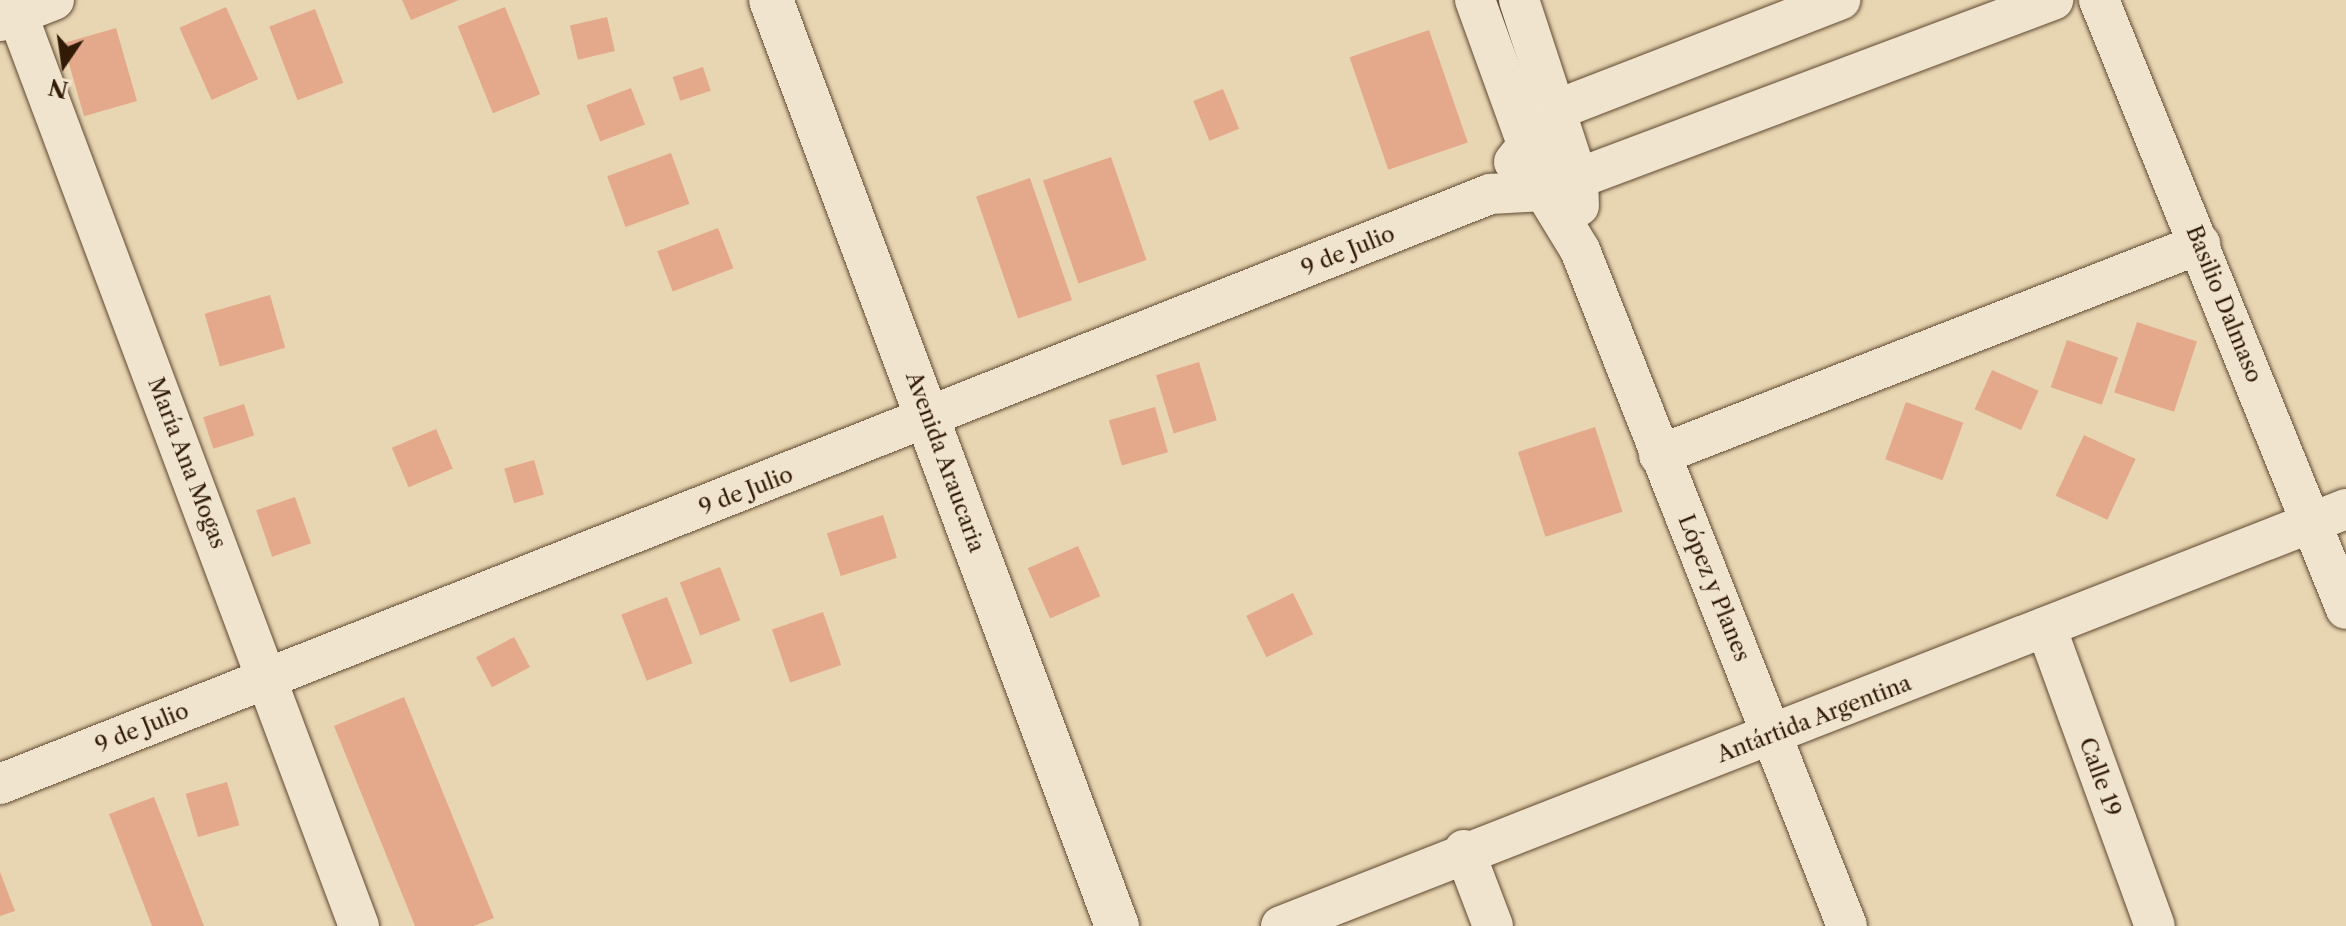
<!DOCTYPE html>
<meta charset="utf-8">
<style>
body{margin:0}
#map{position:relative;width:2346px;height:926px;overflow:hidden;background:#e8d6b3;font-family:"Libre Caslon Text",serif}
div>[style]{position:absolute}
.building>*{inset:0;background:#e4a98a;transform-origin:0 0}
.roads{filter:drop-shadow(0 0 2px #604a31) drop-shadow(0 0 2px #604a31)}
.minor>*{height:40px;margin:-20px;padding:0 20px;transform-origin:20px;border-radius:20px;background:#f0e4ce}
.secondary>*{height:44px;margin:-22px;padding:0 22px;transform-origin:22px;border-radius:22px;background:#f0e4ce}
span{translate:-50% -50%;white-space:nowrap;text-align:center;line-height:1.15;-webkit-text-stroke:8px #f0e4ce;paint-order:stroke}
.street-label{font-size:22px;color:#321b06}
.north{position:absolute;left:24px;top:24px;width:80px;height:80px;-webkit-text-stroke:6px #f0e4ce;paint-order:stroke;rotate:193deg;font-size:22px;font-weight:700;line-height:32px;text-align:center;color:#321b06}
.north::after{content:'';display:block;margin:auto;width:28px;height:36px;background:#321b06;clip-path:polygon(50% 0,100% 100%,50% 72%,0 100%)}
</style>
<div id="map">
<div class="building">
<i style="clip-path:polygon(402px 0,459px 0,411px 20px)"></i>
<i style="left:226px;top:7px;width:79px;height:51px;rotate:66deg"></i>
<i style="left:505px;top:7px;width:94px;height:51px;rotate:68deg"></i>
<i style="left:315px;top:9px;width:79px;height:49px;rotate:69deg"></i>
<i style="left:607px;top:17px;width:35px;height:38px;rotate:77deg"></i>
<i style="left:116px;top:28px;width:76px;height:55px;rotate:74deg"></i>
<i style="left:1429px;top:30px;width:119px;height:84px;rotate:71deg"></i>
<i style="left:703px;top:67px;width:25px;height:32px;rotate:72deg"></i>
<i style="left:631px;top:88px;width:39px;height:48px;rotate:69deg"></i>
<i style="left:1223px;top:89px;width:43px;height:32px;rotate:68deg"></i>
<i style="left:671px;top:153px;width:54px;height:68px;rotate:70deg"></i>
<i style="left:1111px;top:157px;width:109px;height:72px;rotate:71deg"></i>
<i style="left:1030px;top:178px;width:129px;height:57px;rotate:71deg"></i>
<i style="left:718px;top:228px;width:43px;height:65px;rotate:69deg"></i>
<i style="left:270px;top:295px;width:55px;height:68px;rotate:74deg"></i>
<i style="left:2137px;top:322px;width:63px;height:74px;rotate:18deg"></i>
<i style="left:2067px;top:340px;width:54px;height:50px;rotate:19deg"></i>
<i style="left:1199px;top:362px;width:61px;height:45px;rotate:73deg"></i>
<i style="left:1992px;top:370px;width:51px;height:43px;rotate:24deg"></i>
<i style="left:1906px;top:402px;width:61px;height:61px;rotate:20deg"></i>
<i style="left:244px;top:404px;width:33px;height:43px;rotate:72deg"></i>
<i style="left:1155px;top:407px;width:47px;height:48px;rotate:74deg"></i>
<i style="left:1595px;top:427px;width:89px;height:81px;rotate:72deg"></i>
<i style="left:436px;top:429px;width:43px;height:48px;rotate:67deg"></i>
<i style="left:2084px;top:435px;width:57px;height:67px;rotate:25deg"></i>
<i style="left:534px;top:460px;width:36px;height:31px;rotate:74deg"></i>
<i style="left:295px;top:497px;width:49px;height:41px;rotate:71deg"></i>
<i style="left:883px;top:515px;width:45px;height:59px;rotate:72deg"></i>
<i style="left:1078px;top:546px;width:55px;height:55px;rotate:66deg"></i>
<i style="left:720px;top:567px;width:57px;height:43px;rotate:69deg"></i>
<i style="left:1293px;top:593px;width:46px;height:52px;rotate:64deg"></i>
<i style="left:667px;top:597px;width:71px;height:49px;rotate:69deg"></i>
<i style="left:823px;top:612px;width:56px;height:54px;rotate:71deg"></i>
<i style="left:514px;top:637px;width:34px;height:43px;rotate:62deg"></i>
<i style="clip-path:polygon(404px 697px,494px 918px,474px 926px,415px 926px,334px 726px)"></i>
<i style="left:227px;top:782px;width:45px;height:43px;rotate:74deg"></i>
<i style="clip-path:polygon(154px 797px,204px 926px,152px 926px,109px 814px)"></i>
<i style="clip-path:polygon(0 872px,15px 911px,0 916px)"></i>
</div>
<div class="roads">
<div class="minor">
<i style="left:12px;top:0;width:989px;rotate:69.46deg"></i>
<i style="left:1475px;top:0;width:203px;rotate:70.1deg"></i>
<i style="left:1544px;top:191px;width:69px;rotate:58.6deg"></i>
<i style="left:1580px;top:250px;width:727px;rotate:68.45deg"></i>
<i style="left:1519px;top:0;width:188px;rotate:71.8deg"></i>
<i style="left:1578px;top:179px;width:27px;rotate:88deg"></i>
<i style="left:2099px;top:0;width:657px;rotate:67.92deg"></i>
<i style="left:0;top:21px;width:58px;rotate:-21.3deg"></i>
<i style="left:1514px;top:162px;width:67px;rotate:-51.1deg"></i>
<i style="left:1556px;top:110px;width:305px;rotate:-21.2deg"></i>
<i style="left:1659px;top:455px;width:581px;rotate:-21.31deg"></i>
<i style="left:2046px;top:627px;width:318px;rotate:70deg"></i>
<i style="left:0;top:784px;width:1603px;rotate:-21.6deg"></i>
<i style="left:1490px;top:194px;width:54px;rotate:-3.2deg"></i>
<i style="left:1544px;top:191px;width:544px;rotate:-20.57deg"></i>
<i style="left:1464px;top:850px;width:81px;rotate:69.1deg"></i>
<i style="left:1281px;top:926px;width:1144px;rotate:-21.38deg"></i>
</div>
<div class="secondary">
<i style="left:771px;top:0;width:989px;rotate:69.51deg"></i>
</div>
</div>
<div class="street-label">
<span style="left:1348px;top:251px;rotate:-22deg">9 de Julio</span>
<span style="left:2224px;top:304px;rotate:68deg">Basilio Dalmaso</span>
<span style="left:945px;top:462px;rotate:70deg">Avenida Araucaria</span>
<span style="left:187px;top:463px;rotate:69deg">María Ana Mogas</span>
<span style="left:746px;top:491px;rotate:-21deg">9 de Julio</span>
<span style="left:1714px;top:588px;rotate:68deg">López y Planes</span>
<span style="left:1814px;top:719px;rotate:-21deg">Antártida Argentina</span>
<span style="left:142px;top:728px;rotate:-22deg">9 de Julio</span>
<span style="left:2100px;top:777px;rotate:70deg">Calle 19</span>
</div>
<div class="north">N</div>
</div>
